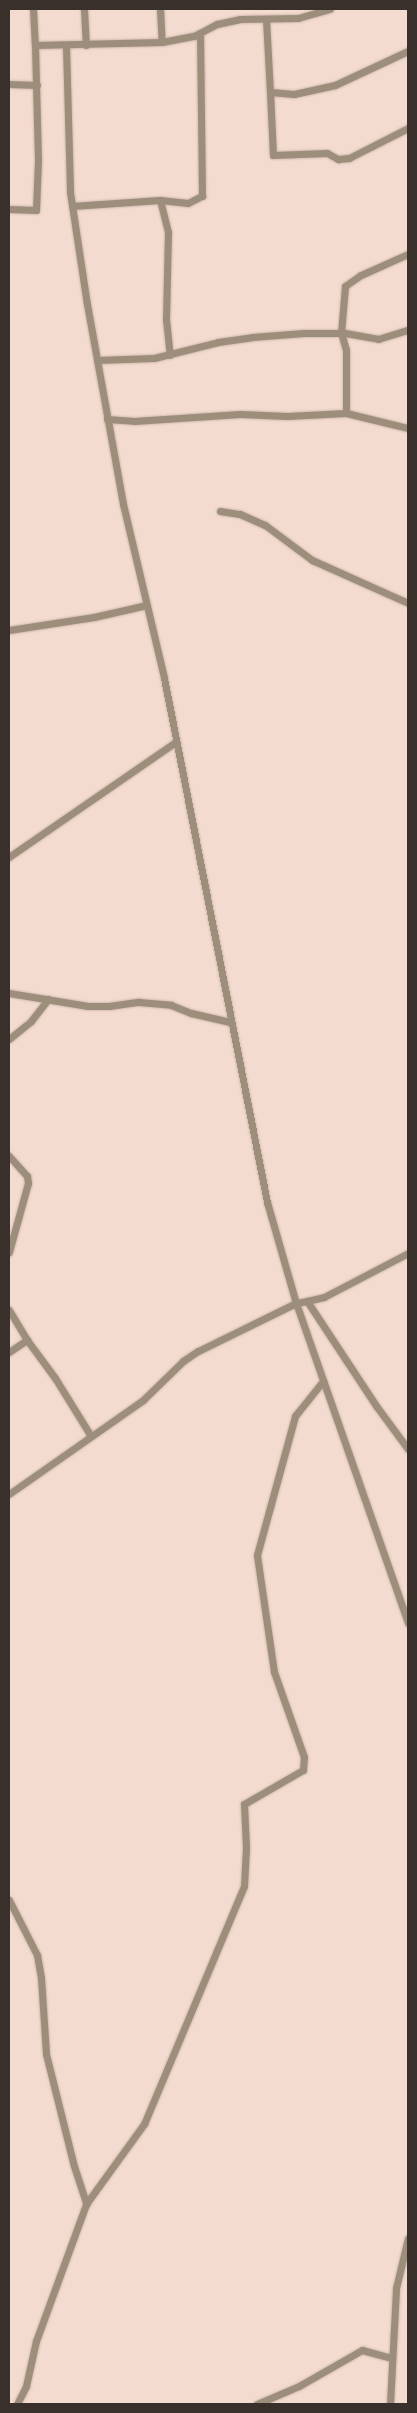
<!DOCTYPE html>
<style>
body{margin:0}
#map{position:relative;width:417px;height:2413px;overflow:hidden;background:#f4dbcf;font-family:Ubuntu,sans-serif}
div>[style]{position:absolute}
.roads{filter:drop-shadow(0 0 1px #cfb9ae) drop-shadow(0 0 1px #cfb9ae)}
.street>*{height:7px;margin:-3.5px;padding:0 3.5px;transform-origin:3.5px;border-radius:3.5px;background:#9d8e7c}
span{translate:-50% -50%;white-space:nowrap;text-align:center;line-height:1.15;-webkit-text-stroke:5px #feeae0;paint-order:stroke}
.frame{position:absolute;inset:0;border:10px solid #3a302b;pointer-events:none}
</style>
<div id="map">
<div class="roads">
<div class="street">
<i style="left:33px;top:9px;width:36px;rotate:87deg"></i>
<i style="left:84px;top:9px;width:36px;rotate:87deg"></i>
<i style="left:160px;top:9px;width:33px;rotate:87deg"></i>
<i style="left:266px;top:19px;width:73px;rotate:86.9deg"></i>
<i style="left:270px;top:92px;width:24px;rotate:5deg"></i>
<i style="left:294px;top:94px;width:42px;rotate:-12.4deg"></i>
<i style="left:335px;top:85px;width:81px;rotate:-25deg"></i>
<i style="left:66px;top:46px;width:146px;rotate:88.4deg"></i>
<i style="left:70px;top:192px;width:113px;rotate:81.4deg"></i>
<i style="left:87px;top:304px;width:203px;rotate:79.8deg"></i>
<i style="left:123px;top:504px;width:179px;rotate:76.7deg"></i>
<i style="left:164px;top:678px;width:534px;rotate:78.88deg"></i>
<i style="left:267px;top:1202px;width:105px;rotate:74deg"></i>
<i style="left:296px;top:1303px;width:11px;rotate:-10deg"></i>
<i style="left:307px;top:1301px;width:127px;rotate:56.6deg"></i>
<i style="left:377px;top:1407px;width:52px;rotate:53.6deg"></i>
<i style="left:9px;top:84px;width:28px;rotate:2deg"></i>
<i style="left:270px;top:92px;width:63px;rotate:87.3deg"></i>
<i style="left:273px;top:155px;width:54px;rotate:-2.1deg"></i>
<i style="left:327px;top:153px;width:13px;rotate:29deg"></i>
<i style="left:338px;top:159px;width:11px;rotate:-5deg"></i>
<i style="left:349px;top:158px;width:66px;rotate:-27deg"></i>
<i style="left:160px;top:200px;width:33px;rotate:76deg"></i>
<i style="left:168px;top:232px;width:87px;rotate:91.3deg"></i>
<i style="left:166px;top:319px;width:36px;rotate:84deg"></i>
<i style="left:72px;top:206px;width:88px;rotate:-3.9deg"></i>
<i style="left:160px;top:200px;width:28px;rotate:6deg"></i>
<i style="left:188px;top:203px;width:16px;rotate:-27deg"></i>
<i style="left:202px;top:196px;width:163px;rotate:-90.7deg"></i>
<i style="left:9px;top:209px;width:27px;rotate:2deg"></i>
<i style="left:36px;top:210px;width:50px;rotate:-87.7deg"></i>
<i style="left:38px;top:160px;width:115px;rotate:-91.5deg"></i>
<i style="left:35px;top:45px;width:127px;rotate:-1.4deg"></i>
<i style="left:162px;top:42px;width:33px;rotate:-11deg"></i>
<i style="left:194px;top:36px;width:26px;rotate:-28deg"></i>
<i style="left:217px;top:24px;width:24px;rotate:-12deg"></i>
<i style="left:240px;top:19px;width:58px;rotate:-1deg"></i>
<i style="left:298px;top:18px;width:33px;rotate:-16deg"></i>
<i style="left:97px;top:360px;width:57px;rotate:-2deg"></i>
<i style="left:154px;top:358px;width:66px;rotate:-14deg"></i>
<i style="left:218px;top:342px;width:34px;rotate:-8deg"></i>
<i style="left:252px;top:337px;width:52px;rotate:-4.4deg"></i>
<i style="left:304px;top:333px;width:41px"></i>
<i style="left:345px;top:333px;width:34px;rotate:10deg"></i>
<i style="left:378px;top:339px;width:31px;rotate:-17deg"></i>
<i style="left:346px;top:413px;width:63px;rotate:-90deg"></i>
<i style="left:346px;top:350px;width:18px;rotate:-106deg"></i>
<i style="left:341px;top:333px;width:47px;rotate:-85.1deg"></i>
<i style="left:345px;top:286px;width:19px;rotate:-35deg"></i>
<i style="left:361px;top:275px;width:51px;rotate:-24.1deg"></i>
<i style="left:107px;top:419px;width:27px;rotate:4deg"></i>
<i style="left:134px;top:421px;width:106px;rotate:-3.8deg"></i>
<i style="left:240px;top:414px;width:47px;rotate:2.4deg"></i>
<i style="left:287px;top:416px;width:59px;rotate:-2.9deg"></i>
<i style="left:346px;top:413px;width:64px;rotate:13.6deg"></i>
<i style="left:220px;top:511px;width:20px;rotate:9deg"></i>
<i style="left:240px;top:514px;width:27px;rotate:24deg"></i>
<i style="left:265px;top:525px;width:59px;rotate:36.7deg"></i>
<i style="left:312px;top:560px;width:105px;rotate:24.1deg"></i>
<i style="left:9px;top:630px;width:86px;rotate:-8.7deg"></i>
<i style="left:94px;top:617px;width:54px;rotate:-12.8deg"></i>
<i style="left:9px;top:857px;width:203px;rotate:-34.6deg"></i>
<i style="left:9px;top:993px;width:80px;rotate:9.3deg"></i>
<i style="left:88px;top:1006px;width:21px"></i>
<i style="left:109px;top:1006px;width:30px;rotate:-8deg"></i>
<i style="left:139px;top:1002px;width:32px;rotate:5deg"></i>
<i style="left:171px;top:1005px;width:22px;rotate:22deg"></i>
<i style="left:191px;top:1013px;width:40px;rotate:13deg"></i>
<i style="left:9px;top:1039px;width:28px;rotate:-39deg"></i>
<i style="left:31px;top:1021px;width:28px;rotate:-52deg"></i>
<i style="left:9px;top:1156px;width:27px;rotate:48deg"></i>
<i style="left:27px;top:1176px;width:7px;rotate:82deg"></i>
<i style="left:28px;top:1183px;width:72px;rotate:105.4deg"></i>
<i style="left:307px;top:1301px;width:17px;rotate:-13deg"></i>
<i style="left:324px;top:1297px;width:95px;rotate:-27.6deg"></i>
<i style="left:9px;top:1310px;width:35px;rotate:59deg"></i>
<i style="left:27px;top:1340px;width:47px;rotate:53.6deg"></i>
<i style="left:55px;top:1378px;width:68px;rotate:58.2deg"></i>
<i style="left:9px;top:1352px;width:22px;rotate:-34deg"></i>
<i style="left:9px;top:1494px;width:164px;rotate:-35deg"></i>
<i style="left:143px;top:1400px;width:56px;rotate:-44.3deg"></i>
<i style="left:183px;top:1361px;width:18px;rotate:-34deg"></i>
<i style="left:198px;top:1351px;width:109px;rotate:-26.1deg"></i>
<i style="left:296px;top:1303px;width:339px;rotate:70.7deg"></i>
<i style="left:9px;top:1900px;width:62px;rotate:63deg"></i>
<i style="left:37px;top:1955px;width:23px;rotate:80deg"></i>
<i style="left:41px;top:1978px;width:76px;rotate:86.2deg"></i>
<i style="left:46px;top:2054px;width:115px;rotate:76deg"></i>
<i style="left:74px;top:2166px;width:40px;rotate:72deg"></i>
<i style="left:17px;top:2404px;width:20px;rotate:-63deg"></i>
<i style="left:26px;top:2386px;width:46px;rotate:-77.5deg"></i>
<i style="left:36px;top:2341px;width:146px;rotate:-69.9deg"></i>
<i style="left:86px;top:2204px;width:99px;rotate:-54.1deg"></i>
<i style="left:144px;top:2124px;width:258px;rotate:-67.2deg"></i>
<i style="left:244px;top:1886px;width:39px;rotate:-87deg"></i>
<i style="left:246px;top:1847px;width:43px;rotate:-92.7deg"></i>
<i style="left:244px;top:1804px;width:68px;rotate:-30deg"></i>
<i style="left:303px;top:1770px;width:13px;rotate:-86deg"></i>
<i style="left:304px;top:1757px;width:90px;rotate:-109.4deg"></i>
<i style="left:274px;top:1672px;width:118px;rotate:-98.3deg"></i>
<i style="left:257px;top:1555px;width:144px;rotate:-74.7deg"></i>
<i style="left:295px;top:1416px;width:45px;rotate:-51.3deg"></i>
<i style="left:257px;top:2404px;width:46px;rotate:-23.2deg"></i>
<i style="left:299px;top:2386px;width:73px;rotate:-29.7deg"></i>
<i style="left:362px;top:2350px;width:30px;rotate:15deg"></i>
<i style="left:390px;top:2404px;width:116px;rotate:-87deg"></i>
<i style="left:396px;top:2288px;width:51px;rotate:-76.5deg"></i>
</div>
</div>
<div class="frame"></div>
</div>
